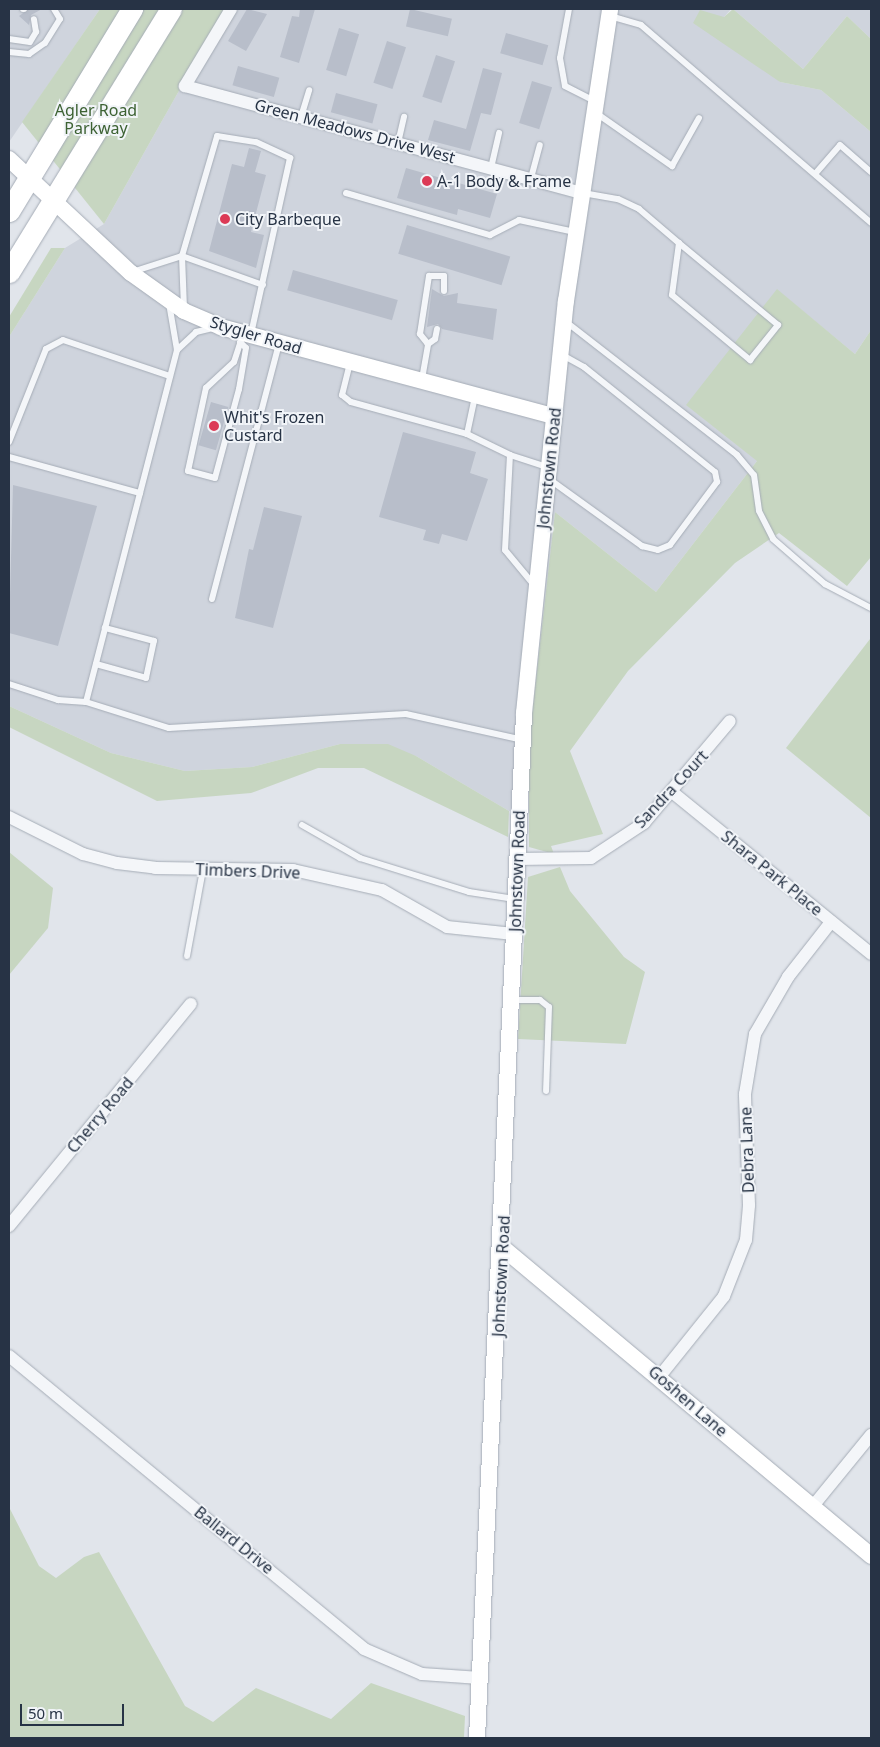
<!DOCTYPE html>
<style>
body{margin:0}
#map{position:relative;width:880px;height:1747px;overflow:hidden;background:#e1e5eb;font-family:"Noto Sans",sans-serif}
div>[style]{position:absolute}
.built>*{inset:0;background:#cfd4dd}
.green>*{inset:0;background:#c7d6c1}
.building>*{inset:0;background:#b8beca;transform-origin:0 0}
.roads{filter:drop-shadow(0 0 1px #a5acb6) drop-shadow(0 0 1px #a5acb6)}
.lane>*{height:6px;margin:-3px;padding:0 3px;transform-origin:3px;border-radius:3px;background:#f4f6f9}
.street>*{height:12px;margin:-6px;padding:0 6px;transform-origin:6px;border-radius:6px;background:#f4f6f9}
.secondary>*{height:16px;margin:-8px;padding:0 8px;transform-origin:8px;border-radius:8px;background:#fff}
.highway>*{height:21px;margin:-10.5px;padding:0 10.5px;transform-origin:10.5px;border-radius:10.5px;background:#fff}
.dots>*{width:14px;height:14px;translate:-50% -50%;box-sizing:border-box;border:2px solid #f1f4f8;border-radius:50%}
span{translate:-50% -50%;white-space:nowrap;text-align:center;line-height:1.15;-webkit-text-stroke:4px #f1f4f8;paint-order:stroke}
.park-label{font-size:16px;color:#3d6233}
.street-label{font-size:16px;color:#273345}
.poi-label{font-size:16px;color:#273345}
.left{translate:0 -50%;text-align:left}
.frame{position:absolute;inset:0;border:10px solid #273345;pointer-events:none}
.scale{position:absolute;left:20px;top:1704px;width:104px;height:22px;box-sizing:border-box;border:2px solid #273345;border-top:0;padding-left:6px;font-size:15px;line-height:18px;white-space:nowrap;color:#273345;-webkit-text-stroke:4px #f1f4f8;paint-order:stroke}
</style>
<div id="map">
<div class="built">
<i style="clip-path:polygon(9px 9px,100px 9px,9px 142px)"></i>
<i style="clip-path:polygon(225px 9px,731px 9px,724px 17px,780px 82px,821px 90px,871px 132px,871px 330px,855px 354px,777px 290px,757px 461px,656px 592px,555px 512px,529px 740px,528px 815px,509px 811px,416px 756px,340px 744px,252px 767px,185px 771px,111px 753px,9px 706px,9px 337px,65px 248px,104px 224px)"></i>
<i style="clip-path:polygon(733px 9px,871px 9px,871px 39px,847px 16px,803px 69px)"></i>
</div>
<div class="green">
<i style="clip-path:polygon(100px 9px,225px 9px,104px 224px,22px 122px)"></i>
<i style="clip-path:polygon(733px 9px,803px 69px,847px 16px,871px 39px,871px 132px,821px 90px,780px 82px,693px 23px,700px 10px,724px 17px)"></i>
<i style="clip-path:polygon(51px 248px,65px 248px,9px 337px,9px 317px)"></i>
<i style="clip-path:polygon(777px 289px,855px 354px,871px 330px,871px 557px,847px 586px,779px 533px,735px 563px,628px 671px,570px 751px,603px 834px,551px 846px,554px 854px,529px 847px,529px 740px,555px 512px,656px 592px,757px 461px,686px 405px)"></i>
<i style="clip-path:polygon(870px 639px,871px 640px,871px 818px,786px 748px)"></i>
<i style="clip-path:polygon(9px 706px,111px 753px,185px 771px,252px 767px,340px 744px,388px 744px,416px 756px,509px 811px,508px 837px,364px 768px,318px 768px,251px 793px,157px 801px,9px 727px)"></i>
<i style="clip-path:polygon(9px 852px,53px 888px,48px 928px,9px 975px)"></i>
<i style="clip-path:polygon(560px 867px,570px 891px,624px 957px,645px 972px,626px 1044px,518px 1039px,528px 877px)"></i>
<i style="clip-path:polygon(9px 1507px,39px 1566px,56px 1578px,84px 1557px,99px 1552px,185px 1706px,213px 1722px,256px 1688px,331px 1719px,371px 1683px,465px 1716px,464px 1738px,9px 1738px)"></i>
</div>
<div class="building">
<i style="clip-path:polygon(29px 9px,42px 9px,31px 15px,29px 25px,19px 16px)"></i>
<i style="clip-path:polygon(247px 9px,267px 14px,246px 51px,228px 41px)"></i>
<i style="clip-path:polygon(300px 9px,315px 9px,299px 63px,280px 57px,292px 16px,299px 17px)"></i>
<i style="left:410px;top:9px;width:43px;height:18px;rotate:13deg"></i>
<i style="left:339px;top:28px;width:21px;height:44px;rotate:17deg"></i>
<i style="left:506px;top:33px;width:44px;height:21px;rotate:16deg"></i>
<i style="left:387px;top:41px;width:20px;height:44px;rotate:18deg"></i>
<i style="left:436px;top:55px;width:20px;height:44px;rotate:18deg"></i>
<i style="left:238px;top:66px;width:43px;height:20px;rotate:16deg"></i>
<i style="clip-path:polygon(483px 68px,502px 73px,491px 115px,481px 113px,470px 151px,428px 140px,434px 120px,466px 129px)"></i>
<i style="left:532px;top:81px;width:21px;height:44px;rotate:17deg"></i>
<i style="left:336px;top:93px;width:43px;height:20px;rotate:15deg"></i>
<i style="clip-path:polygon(249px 148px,261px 151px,255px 172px,266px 175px,251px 232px,264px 235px,256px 268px,209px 251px,232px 164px,244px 167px)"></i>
<i style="clip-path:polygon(406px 168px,497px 194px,490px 218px,458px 209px,457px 215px,397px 198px)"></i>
<i style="left:407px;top:225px;width:108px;height:30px;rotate:17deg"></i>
<i style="left:293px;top:270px;width:109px;height:21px;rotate:16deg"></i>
<i style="clip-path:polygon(432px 289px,444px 296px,458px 293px,457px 303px,497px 309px,493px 340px,442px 329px,438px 324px,427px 327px)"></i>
<i style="left:211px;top:402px;width:18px;height:45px;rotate:16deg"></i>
<i style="clip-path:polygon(403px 432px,476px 452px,470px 473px,488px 479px,467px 541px,442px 534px,439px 544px,423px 540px,426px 530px,379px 517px)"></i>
<i style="clip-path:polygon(13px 485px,97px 506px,58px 646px,9px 633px)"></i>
<i style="clip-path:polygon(264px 507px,302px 516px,273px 628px,235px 618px,249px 549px,253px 550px)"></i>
</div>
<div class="roads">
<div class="lane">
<i style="left:23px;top:9px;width:1px"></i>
<i style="left:569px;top:9px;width:50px;rotate:100.4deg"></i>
<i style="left:560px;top:58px;width:28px;rotate:80deg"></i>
<i style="left:565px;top:86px;width:34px;rotate:27deg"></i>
<i style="left:610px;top:16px;width:32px;rotate:16deg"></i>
<i style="left:641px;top:25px;width:303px;rotate:40.7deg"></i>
<i style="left:9px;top:39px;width:21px;rotate:8deg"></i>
<i style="left:30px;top:42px;width:12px;rotate:-59deg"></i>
<i style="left:36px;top:32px;width:13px;rotate:-99deg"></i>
<i style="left:9px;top:52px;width:20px;rotate:6deg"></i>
<i style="left:29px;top:54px;width:19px;rotate:-35deg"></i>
<i style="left:45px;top:43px;width:28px;rotate:-58deg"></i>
<i style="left:60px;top:19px;width:12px;rotate:-121deg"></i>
<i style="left:596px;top:113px;width:93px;rotate:34.9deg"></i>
<i style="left:672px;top:166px;width:55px;rotate:-60.6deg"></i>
<i style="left:301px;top:117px;width:28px;rotate:-73deg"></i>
<i style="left:398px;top:143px;width:27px;rotate:-77deg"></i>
<i style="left:491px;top:168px;width:36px;rotate:-77deg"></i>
<i style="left:815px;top:174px;width:38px;rotate:-49deg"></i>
<i style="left:840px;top:145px;width:41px;rotate:41.1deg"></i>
<i style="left:531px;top:178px;width:34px;rotate:-75deg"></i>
<i style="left:346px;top:193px;width:150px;rotate:16.3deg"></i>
<i style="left:490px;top:235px;width:33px;rotate:-27deg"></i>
<i style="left:519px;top:220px;width:57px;rotate:12.1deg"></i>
<i style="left:583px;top:193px;width:36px;rotate:10deg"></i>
<i style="left:618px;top:199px;width:23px;rotate:25deg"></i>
<i style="left:639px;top:209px;width:52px;rotate:40.4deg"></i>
<i style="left:679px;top:243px;width:52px;rotate:97.7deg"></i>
<i style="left:672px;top:295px;width:102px;rotate:39.8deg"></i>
<i style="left:750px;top:360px;width:45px;rotate:-51.3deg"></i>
<i style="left:778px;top:325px;width:129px;rotate:-140.4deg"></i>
<i style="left:132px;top:272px;width:52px;rotate:-17.7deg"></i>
<i style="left:182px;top:256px;width:86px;rotate:19.7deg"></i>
<i style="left:184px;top:308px;width:52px;rotate:-92.2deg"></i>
<i style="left:182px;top:256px;width:125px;rotate:-73.7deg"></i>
<i style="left:217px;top:136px;width:39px;rotate:9deg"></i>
<i style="left:256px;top:142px;width:38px;rotate:25deg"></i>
<i style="left:290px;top:158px;width:180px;rotate:102.5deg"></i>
<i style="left:565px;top:321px;width:218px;rotate:37.9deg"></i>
<i style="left:737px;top:455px;width:26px;rotate:50deg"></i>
<i style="left:754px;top:475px;width:36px;rotate:82deg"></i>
<i style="left:759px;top:511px;width:31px;rotate:63deg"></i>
<i style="left:773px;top:539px;width:69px;rotate:40.9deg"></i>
<i style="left:825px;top:584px;width:52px;rotate:27.6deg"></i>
<i style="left:437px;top:329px;width:10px;rotate:101deg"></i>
<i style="left:435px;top:339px;width:9px;rotate:144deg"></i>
<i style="left:428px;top:344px;width:13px;rotate:-129deg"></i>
<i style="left:420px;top:334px;width:59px;rotate:-81.2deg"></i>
<i style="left:429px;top:276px;width:15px"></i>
<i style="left:444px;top:276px;width:15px;rotate:90deg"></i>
<i style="left:240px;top:342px;width:8px;rotate:45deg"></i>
<i style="left:246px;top:348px;width:42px;rotate:99.7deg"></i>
<i style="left:239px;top:389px;width:92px;rotate:105.1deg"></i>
<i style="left:215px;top:478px;width:28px;rotate:-165deg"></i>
<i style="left:188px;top:471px;width:85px;rotate:-77.8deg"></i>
<i style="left:206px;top:388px;width:38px;rotate:-43deg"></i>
<i style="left:234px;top:362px;width:29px;rotate:-72deg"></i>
<i style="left:177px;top:350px;width:26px;rotate:-43deg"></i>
<i style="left:196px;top:332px;width:17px;rotate:-13deg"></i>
<i style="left:350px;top:363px;width:33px;rotate:104deg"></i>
<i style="left:342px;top:395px;width:11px;rotate:38deg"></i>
<i style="left:351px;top:402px;width:120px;rotate:15.4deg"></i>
<i style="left:467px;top:434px;width:48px;rotate:26deg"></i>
<i style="left:422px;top:379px;width:36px;rotate:-80deg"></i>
<i style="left:467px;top:434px;width:39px;rotate:-78deg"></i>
<i style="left:9px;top:442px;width:100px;rotate:-68.3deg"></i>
<i style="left:46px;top:349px;width:19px;rotate:-28deg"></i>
<i style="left:63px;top:340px;width:113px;rotate:18.6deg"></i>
<i style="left:9px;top:457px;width:136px;rotate:15.4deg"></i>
<i style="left:549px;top:479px;width:115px;rotate:35.8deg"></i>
<i style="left:642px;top:546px;width:16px;rotate:14deg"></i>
<i style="left:658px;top:550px;width:13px;rotate:-23deg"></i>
<i style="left:670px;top:545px;width:79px;rotate:-53.3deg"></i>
<i style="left:717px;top:482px;width:10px;rotate:-101deg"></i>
<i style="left:715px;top:472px;width:168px;rotate:-141.3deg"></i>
<i style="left:584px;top:367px;width:25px;rotate:-151deg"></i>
<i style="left:534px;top:585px;width:45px;rotate:-129.6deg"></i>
<i style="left:505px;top:550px;width:95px;rotate:-87deg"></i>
<i style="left:510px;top:455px;width:40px;rotate:18deg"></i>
<i style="left:212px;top:599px;width:264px;rotate:-75.3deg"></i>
<i style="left:96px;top:664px;width:52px;rotate:15.6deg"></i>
<i style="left:146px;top:678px;width:38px;rotate:-78deg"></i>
<i style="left:154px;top:641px;width:51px;rotate:-165.1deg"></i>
<i style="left:9px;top:684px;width:52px;rotate:18.1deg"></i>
<i style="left:58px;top:700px;width:28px;rotate:4deg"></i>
<i style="left:86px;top:702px;width:364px;rotate:-75.5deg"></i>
<i style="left:177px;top:350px;width:48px;rotate:-99.7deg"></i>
<i style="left:86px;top:702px;width:87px;rotate:17.4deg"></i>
<i style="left:169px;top:728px;width:237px;rotate:-3.4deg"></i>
<i style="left:406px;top:714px;width:120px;rotate:12.5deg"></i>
<i style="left:302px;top:825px;width:67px;rotate:29.6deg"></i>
<i style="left:360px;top:858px;width:114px;rotate:17.3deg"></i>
<i style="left:469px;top:892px;width:46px;rotate:8.8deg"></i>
<i style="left:187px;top:956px;width:87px;rotate:-79.5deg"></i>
<i style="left:512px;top:1000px;width:28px"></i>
<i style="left:540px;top:1000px;width:11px;rotate:38deg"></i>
<i style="left:549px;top:1007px;width:84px;rotate:92deg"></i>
</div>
<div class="street">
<i style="left:231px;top:9px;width:90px;rotate:120.9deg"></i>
<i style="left:185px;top:86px;width:411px;rotate:15.1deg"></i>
<i style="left:672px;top:792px;width:257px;rotate:39.1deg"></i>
<i style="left:9px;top:817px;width:83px;rotate:26.6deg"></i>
<i style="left:83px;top:854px;width:35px;rotate:15deg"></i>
<i style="left:117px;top:863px;width:38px;rotate:7deg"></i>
<i style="left:155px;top:868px;width:138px;rotate:0.8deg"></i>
<i style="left:293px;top:870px;width:91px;rotate:12.7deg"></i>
<i style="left:382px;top:890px;width:75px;rotate:29.6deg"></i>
<i style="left:447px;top:927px;width:67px;rotate:6deg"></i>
<i style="left:517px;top:859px;width:74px;rotate:-0.8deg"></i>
<i style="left:591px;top:858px;width:64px;rotate:-33.4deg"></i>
<i style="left:644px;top:823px;width:133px;rotate:-49.9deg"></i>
<i style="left:9px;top:1226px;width:287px;rotate:-50.7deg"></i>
<i style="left:9px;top:1356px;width:460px;rotate:39.5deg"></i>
<i style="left:364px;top:1649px;width:63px;rotate:23.3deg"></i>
<i style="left:422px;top:1674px;width:58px;rotate:3.9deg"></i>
<i style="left:660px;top:1376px;width:102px;rotate:-51.3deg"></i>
<i style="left:724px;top:1296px;width:60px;rotate:-68.6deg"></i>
<i style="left:746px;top:1240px;width:35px;rotate:-85deg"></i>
<i style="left:749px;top:1205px;width:111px;rotate:-92.1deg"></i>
<i style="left:745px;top:1094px;width:61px;rotate:-80.5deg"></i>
<i style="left:755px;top:1034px;width:66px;rotate:-59.9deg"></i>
<i style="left:788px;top:977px;width:70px;rotate:-52deg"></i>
<i style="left:813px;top:1506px;width:92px;rotate:-50.8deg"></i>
</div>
<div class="secondary">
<i style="left:9px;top:159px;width:167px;rotate:43.1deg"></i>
<i style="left:131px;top:273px;width:65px;rotate:35.6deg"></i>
<i style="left:184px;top:311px;width:40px;rotate:23.4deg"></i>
<i style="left:221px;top:327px;width:345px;rotate:15deg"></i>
<i style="left:503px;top:1248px;width:480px;rotate:39.9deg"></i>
<i style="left:477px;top:1738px;width:1026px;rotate:-87.37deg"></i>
<i style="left:524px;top:713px;width:414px;rotate:-84.2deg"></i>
<i style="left:566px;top:301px;width:295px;rotate:-81.4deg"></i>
</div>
<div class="highway">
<i style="left:9px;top:211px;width:237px;rotate:-58.7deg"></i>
<i style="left:9px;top:272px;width:309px;rotate:-58.4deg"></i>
</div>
</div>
<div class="dots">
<i style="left:427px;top:181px;background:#dc3a56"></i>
<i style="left:225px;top:219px;background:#dc3a56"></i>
<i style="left:214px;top:426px;background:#dc3a56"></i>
</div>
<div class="park-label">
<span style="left:96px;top:119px">Agler Road<br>Parkway</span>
</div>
<div class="street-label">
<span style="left:355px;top:131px;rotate:15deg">Green Meadows Drive West</span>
<span style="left:256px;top:335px;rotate:17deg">Stygler Road</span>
<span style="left:549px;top:468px;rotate:-84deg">Johnstown Road</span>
<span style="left:671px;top:789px;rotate:-47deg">Sandra Court</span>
<span style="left:248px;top:871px;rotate:2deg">Timbers Drive</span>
<span style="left:517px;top:871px;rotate:-88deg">Johnstown Road</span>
<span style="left:772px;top:873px;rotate:39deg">Shara Park Place</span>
<span style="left:100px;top:1115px;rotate:-50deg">Cherry Road</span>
<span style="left:747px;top:1150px;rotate:-92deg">Debra Lane</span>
<span style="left:501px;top:1276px;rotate:-87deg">Johnstown Road</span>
<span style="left:688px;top:1401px;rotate:41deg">Goshen Lane</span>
<span style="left:234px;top:1540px;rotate:39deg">Ballard Drive</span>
</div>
<div class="poi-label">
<span class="left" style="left:437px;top:181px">A-1 Body &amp; Frame</span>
<span class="left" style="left:235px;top:219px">City Barbeque</span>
<span class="left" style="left:224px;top:426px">Whit's Frozen<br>Custard</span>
</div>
<div class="frame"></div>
<div class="scale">50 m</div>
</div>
